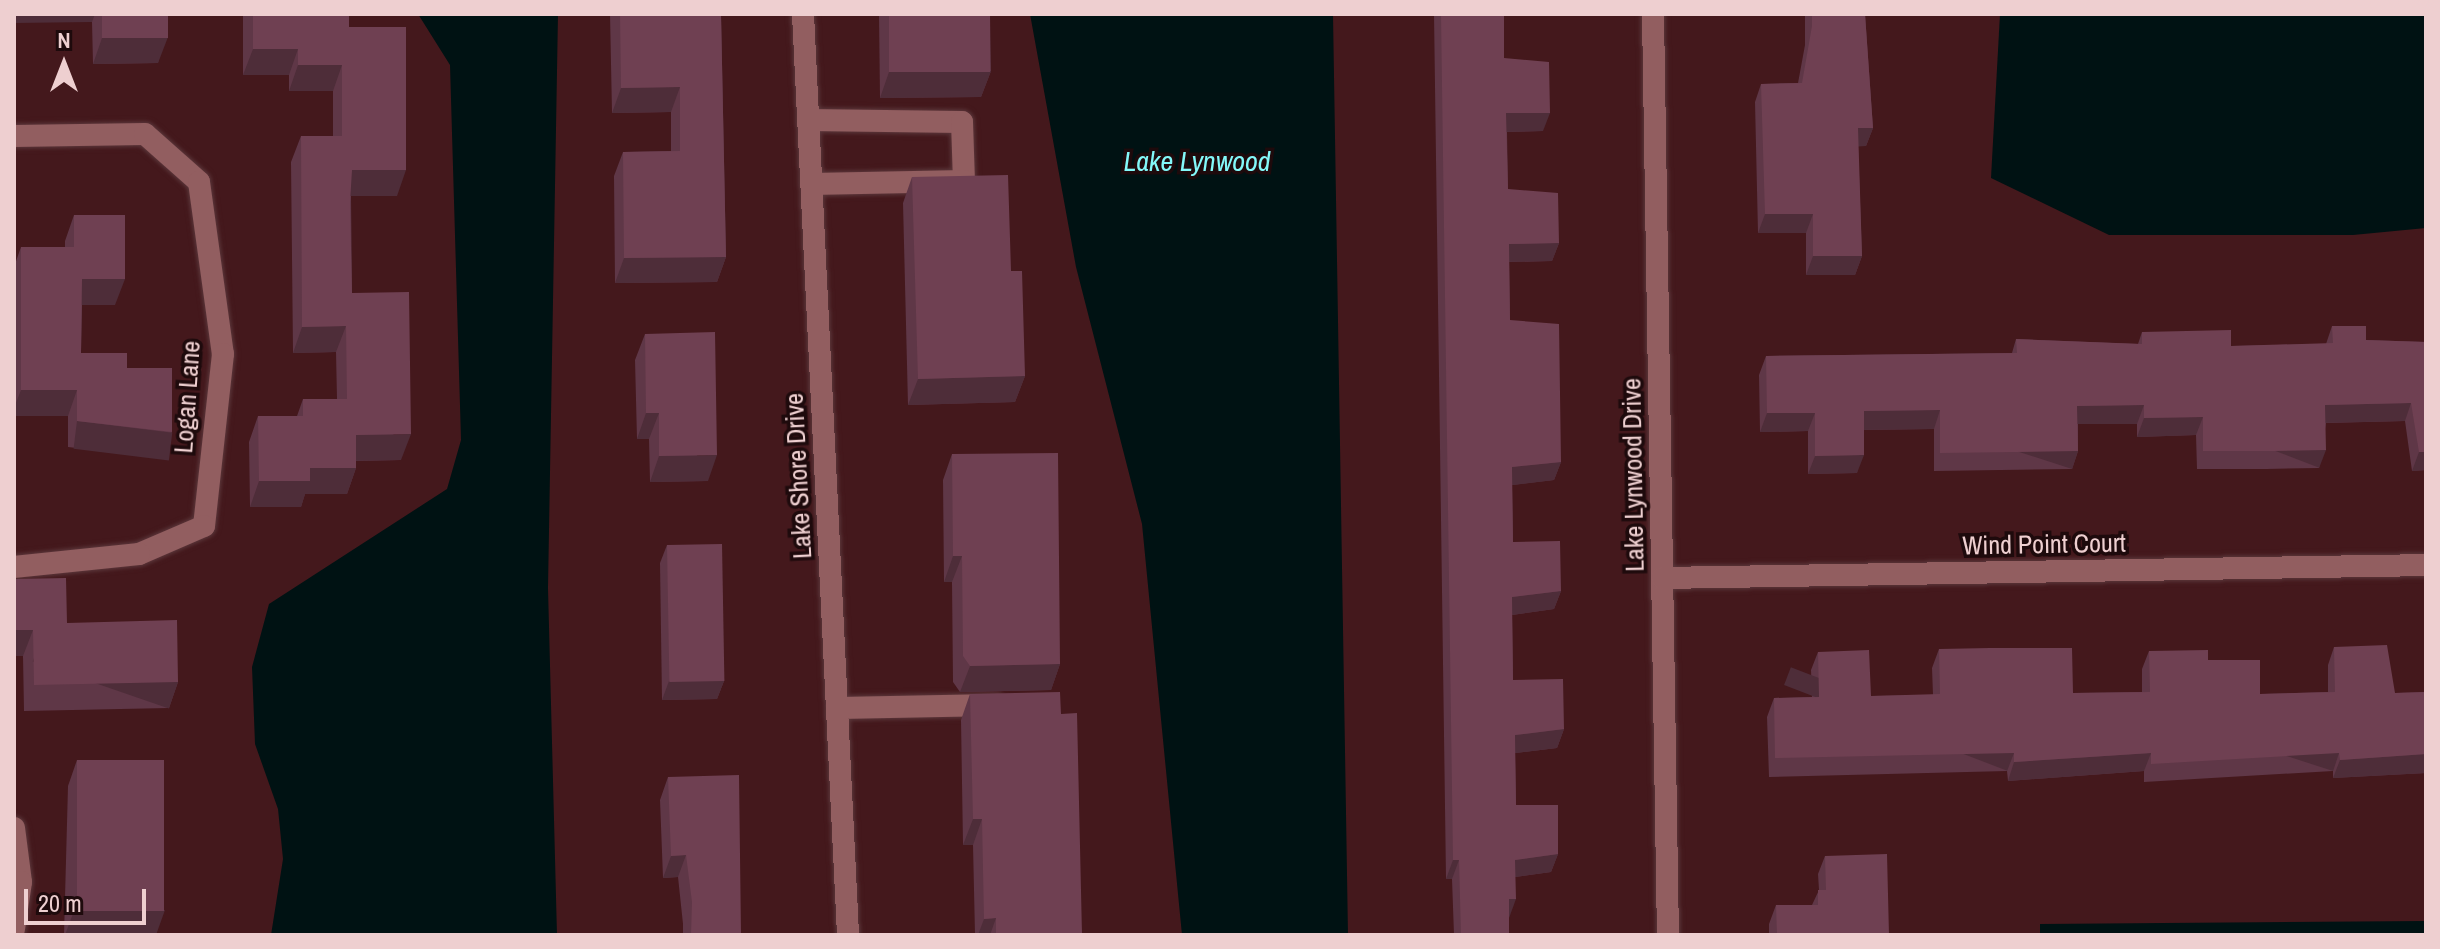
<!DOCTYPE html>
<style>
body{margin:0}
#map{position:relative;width:2440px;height:949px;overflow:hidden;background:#44181c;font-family:"Archivo Narrow",sans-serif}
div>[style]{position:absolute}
.water>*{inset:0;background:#001213}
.roads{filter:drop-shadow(0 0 2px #5b373b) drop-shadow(0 0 2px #5b373b)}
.service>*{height:22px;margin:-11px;padding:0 11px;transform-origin:11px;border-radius:11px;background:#925e60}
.minor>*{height:22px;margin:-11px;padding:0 11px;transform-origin:11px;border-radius:11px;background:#925e60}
.wall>*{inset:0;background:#5f3747}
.shaded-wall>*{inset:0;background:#4e2d39;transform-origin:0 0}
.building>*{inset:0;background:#6f4052;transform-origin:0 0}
span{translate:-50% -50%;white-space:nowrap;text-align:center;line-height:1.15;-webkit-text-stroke:7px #1e0a0c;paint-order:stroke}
.street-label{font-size:26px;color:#eecfd0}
.water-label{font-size:28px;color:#83f8f9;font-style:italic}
.frame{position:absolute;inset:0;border:16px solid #eecfd0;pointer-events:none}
.north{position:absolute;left:24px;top:24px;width:80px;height:80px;-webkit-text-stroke:6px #1e0a0c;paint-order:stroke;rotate:0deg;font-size:22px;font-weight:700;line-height:32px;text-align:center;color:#eecfd0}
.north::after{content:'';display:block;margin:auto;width:28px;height:36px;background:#eecfd0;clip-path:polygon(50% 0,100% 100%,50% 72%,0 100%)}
.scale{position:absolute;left:24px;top:889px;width:122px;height:36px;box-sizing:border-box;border:4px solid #eecfd0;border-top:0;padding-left:10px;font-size:24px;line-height:28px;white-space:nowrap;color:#eecfd0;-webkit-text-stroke:6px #1e0a0c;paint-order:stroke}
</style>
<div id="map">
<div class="water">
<i style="clip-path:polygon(418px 14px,558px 14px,548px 588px,557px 935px,271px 935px,283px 859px,278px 809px,255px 744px,252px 667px,269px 604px,447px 489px,461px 440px,450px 65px)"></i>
<i style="clip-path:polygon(1030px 14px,1333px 14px,1348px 935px,1182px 935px,1142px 524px,1076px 267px)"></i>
<i style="clip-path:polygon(2000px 14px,2426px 14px,2426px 228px,2353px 235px,2109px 235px,1991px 178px)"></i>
<i style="clip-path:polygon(2426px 921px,2426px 935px,2040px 935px,2040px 924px)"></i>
</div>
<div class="roads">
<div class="service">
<i style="left:808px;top:120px;width:154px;rotate:0.7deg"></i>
<i style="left:962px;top:122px;width:59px;rotate:88.1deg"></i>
<i style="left:964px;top:181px;width:153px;rotate:178.9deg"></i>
<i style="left:837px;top:708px;width:159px;rotate:-1.1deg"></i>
</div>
<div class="minor">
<i style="left:803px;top:14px;width:922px;rotate:87.2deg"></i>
<i style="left:1653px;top:14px;width:921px;rotate:89.07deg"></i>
<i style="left:14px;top:136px;width:131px;rotate:-0.9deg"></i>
<i style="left:145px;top:134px;width:72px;rotate:41.6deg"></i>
<i style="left:199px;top:182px;width:174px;rotate:82.1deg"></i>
<i style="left:223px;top:354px;width:173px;rotate:96.3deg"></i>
<i style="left:204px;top:526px;width:71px;rotate:156.7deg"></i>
<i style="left:139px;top:554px;width:126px;rotate:174.1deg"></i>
<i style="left:1662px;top:578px;width:764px;rotate:-0.97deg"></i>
<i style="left:14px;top:828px;width:54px;rotate:82.6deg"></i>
<i style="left:21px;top:882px;width:48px;rotate:98.5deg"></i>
</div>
</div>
<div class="wall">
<i style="clip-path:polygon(14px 14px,168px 14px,158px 63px,93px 64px,92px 22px)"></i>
<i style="clip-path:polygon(243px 14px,349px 14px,349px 27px,397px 196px,351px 196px,352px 293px,401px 460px,356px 461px,356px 468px,347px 494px,305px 494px,301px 507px,250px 507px,249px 442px,258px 416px,297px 416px,303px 399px,337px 399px,336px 352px,293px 353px,291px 162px,301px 136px,333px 136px,333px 91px,289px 91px,289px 75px,243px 75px)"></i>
<i style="clip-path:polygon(610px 14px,721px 14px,726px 257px,717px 282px,615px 283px,614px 176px,623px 152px,671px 151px,671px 112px,612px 113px)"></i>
<i style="clip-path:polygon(879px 14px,990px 14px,991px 71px,981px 97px,880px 98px)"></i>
<i style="clip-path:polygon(1434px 14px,1504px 14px,1504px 58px,1543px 131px,1507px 132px,1508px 189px,1559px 243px,1552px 261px,1509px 262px,1510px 320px,1561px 462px,1554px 480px,1512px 485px,1513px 542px,1561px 591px,1554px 609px,1512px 615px,1513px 680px,1564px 729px,1557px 748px,1515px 753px,1516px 805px,1558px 854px,1551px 872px,1515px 877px,1509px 917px,1509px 935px,1454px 935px,1452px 879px,1446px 879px)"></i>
<i style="clip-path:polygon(1805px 14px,1865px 14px,1873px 128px,1866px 146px,1858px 146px,1862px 256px,1855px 275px,1806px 275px,1806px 233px,1758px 233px,1755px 102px,1761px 84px,1798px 83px,1805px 45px)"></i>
<i style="clip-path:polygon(912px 177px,1011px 271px,1025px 376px,1015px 402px,908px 405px,903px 203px)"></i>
<i style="clip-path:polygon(74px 215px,115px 305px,82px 305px,81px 353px,127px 368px,172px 432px,162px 458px,68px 447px,68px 416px,14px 416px,14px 267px,21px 247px,65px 247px,65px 241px)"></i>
<i style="clip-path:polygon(2332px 326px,2366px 340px,2426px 342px,2426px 470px,2412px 471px,2405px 421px,2326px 423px,2319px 468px,2266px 469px,2197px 469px,2196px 435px,2137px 437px,2137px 424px,2078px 424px,2078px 451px,2072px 469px,1934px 471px,1934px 429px,1864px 430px,1857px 473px,1808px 474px,1808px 431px,1760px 432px,1759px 375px,1766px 356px,2012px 353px,2016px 339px,2138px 344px,2142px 332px,2231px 346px,2326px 344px)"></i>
<i style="clip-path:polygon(645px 334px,708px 481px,650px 482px,649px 439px,637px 439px,635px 360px)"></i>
<i style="clip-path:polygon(952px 454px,1060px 664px,1051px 690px,960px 692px,953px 682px,952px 582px,944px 582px,943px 480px)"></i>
<i style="clip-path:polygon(667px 545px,724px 681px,717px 699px,662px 700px,660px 563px)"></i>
<i style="clip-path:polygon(14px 579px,67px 623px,178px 682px,169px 708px,24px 711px,23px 656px)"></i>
<i style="clip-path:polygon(2334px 647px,2395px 693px,2426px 692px,2426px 773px,2333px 778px,2333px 771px,2144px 782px,2144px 771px,2008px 781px,2007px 771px,1769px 777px,1767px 717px,1774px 698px,1812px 697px,1811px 670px,1818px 652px,1871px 696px,1933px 695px,1932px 668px,1939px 649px,2073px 693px,2142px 692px,2142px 669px,2149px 651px,2208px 660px,2260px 694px,2328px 692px,2328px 665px)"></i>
<i style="clip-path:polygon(970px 694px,1061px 714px,1082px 935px,975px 935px,973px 845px,963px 845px,961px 720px)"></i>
<i style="clip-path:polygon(77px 760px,156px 935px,64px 935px,68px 786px)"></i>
<i style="clip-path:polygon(668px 777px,741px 935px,683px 935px,683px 924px,678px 877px,663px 878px,660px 800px)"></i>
<i style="clip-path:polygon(1825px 856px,1889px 935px,1769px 935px,1769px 924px,1776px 905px,1812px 905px,1819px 890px,1818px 874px)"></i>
</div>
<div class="shaded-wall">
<i style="clip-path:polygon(14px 14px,95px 14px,92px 22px,14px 23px)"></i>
<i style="clip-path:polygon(168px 37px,158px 63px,93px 64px,102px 38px)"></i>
<i style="clip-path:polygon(253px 49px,298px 49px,289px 75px,243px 75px)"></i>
<i style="clip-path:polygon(298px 65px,342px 65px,333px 91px,289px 91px)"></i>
<i style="clip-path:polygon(991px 71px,981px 97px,880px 98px,889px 72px)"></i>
<i style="clip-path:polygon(680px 87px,671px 112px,612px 113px,621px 88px)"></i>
<i style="clip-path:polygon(1506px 113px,1550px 113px,1543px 131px,1499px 132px)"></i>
<i style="clip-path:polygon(1858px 128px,1873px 128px,1866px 146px,1851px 147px)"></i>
<i style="clip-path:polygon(352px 170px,406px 170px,397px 196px,342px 196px)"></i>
<i style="clip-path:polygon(1765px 214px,1813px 214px,1806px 233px,1758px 233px)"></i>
<i style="clip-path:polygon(1559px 243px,1552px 261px,1502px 262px,1509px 244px)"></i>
<i style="clip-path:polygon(1813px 256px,1862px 256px,1855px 275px,1806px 275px)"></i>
<i style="clip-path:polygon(726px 257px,717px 282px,615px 283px,624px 258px)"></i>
<i style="clip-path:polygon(82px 279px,125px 279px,115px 305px,72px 305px)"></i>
<i style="clip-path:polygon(346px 326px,336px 352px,293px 353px,302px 327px)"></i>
<i style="clip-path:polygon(1025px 376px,1015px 402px,908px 405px,918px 379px)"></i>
<i style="clip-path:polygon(21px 390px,77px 390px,68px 416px,14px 416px,14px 408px)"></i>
<i style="clip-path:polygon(2411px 403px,2405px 421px,2318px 423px,2325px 405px)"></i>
<i style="clip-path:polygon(2144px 405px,2137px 424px,2071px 424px,2077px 406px)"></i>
<i style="clip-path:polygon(1940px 410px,1934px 429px,1857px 430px,1864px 411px)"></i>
<i style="clip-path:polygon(646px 413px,659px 413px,649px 439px,637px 439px)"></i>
<i style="clip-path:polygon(1767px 413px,1815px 413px,1808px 431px,1760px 432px)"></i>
<i style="clip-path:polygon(2203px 417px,2196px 435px,2137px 437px,2144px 418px)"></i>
<i style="left:77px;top:421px;width:96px;height:28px;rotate:7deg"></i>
<i style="clip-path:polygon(411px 434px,401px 460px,346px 461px,356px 435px)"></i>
<i style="left:2326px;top:450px;width:19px;height:123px;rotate:111deg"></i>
<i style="left:2078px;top:451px;width:19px;height:138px;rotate:108deg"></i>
<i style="clip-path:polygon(2419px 452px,2426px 452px,2426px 470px,2412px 471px)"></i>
<i style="clip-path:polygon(717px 455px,708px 481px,650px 482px,659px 456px)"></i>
<i style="clip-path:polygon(1864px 455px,1857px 473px,1808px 474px,1815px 456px)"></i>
<i style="clip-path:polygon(1561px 462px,1554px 480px,1505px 486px,1512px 467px)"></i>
<i style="clip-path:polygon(310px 468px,356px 468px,347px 494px,305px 494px,301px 507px,250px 507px,259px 481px)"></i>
<i style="clip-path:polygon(953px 556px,962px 556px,952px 582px,944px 582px)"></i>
<i style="clip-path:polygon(1561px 591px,1554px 609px,1505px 616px,1512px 597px)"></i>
<i style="clip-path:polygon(14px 630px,33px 630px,23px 656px,14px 656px)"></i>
<i style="clip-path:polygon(1060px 664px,1051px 690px,960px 692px,970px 666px)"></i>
<i style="clip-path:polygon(669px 681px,724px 681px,717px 699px,662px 700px)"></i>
<i style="left:178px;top:682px;width:28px;height:144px;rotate:109deg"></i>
<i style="clip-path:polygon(1564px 729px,1557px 748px,1508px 754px,1515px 735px)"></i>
<i style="left:2014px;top:753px;width:19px;height:239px;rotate:111deg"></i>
<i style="clip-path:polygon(2151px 753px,2144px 771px,2008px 781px,2014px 762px)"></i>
<i style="left:2339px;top:753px;width:19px;height:188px;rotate:108deg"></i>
<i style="clip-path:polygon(2426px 754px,2426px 773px,2333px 778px,2340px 760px)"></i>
<i style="clip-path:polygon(973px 819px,982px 819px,973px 845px,963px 845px)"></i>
<i style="clip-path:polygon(1558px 854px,1551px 872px,1508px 878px,1515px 860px)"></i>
<i style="clip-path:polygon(686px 855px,678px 877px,663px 878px,671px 856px)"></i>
<i style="clip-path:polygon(1453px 860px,1459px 860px,1452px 879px,1446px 879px)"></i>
<i style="clip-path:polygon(1509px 899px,1516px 899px,1509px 918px)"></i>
<i style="clip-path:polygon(165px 910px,156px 935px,65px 935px,74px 911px)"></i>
<i style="clip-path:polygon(996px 918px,990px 935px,978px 935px,984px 919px)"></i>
</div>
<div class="building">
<i style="left:102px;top:14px;width:66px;height:24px"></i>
<i style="clip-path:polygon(253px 14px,349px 14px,349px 27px,406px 27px,406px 170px,352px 170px,350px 203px,352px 293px,409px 292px,411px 434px,356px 435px,356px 468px,310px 468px,310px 481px,259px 481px,258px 416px,303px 416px,303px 399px,347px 399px,346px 326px,302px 327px,301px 136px,342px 136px,342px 65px,298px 65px,298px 49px,253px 49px)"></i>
<i style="clip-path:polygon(620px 14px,721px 14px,726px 257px,624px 258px,623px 152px,680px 151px,680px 87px,621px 88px)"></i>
<i style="left:889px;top:14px;width:101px;height:58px"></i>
<i style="clip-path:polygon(1441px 14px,1504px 14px,1504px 58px,1549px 62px,1550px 113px,1506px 113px,1508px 189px,1558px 193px,1559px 243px,1509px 244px,1510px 320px,1559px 324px,1561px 462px,1512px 467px,1513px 542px,1560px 541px,1561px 591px,1512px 597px,1513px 680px,1563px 679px,1564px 729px,1515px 735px,1516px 805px,1558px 805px,1558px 854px,1515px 860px,1516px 899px,1509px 899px,1509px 935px,1461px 935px,1459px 860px,1453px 860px)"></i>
<i style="clip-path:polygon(1812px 14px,1865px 14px,1873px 128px,1858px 128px,1862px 256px,1813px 256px,1813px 214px,1765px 214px,1761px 84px,1802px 83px,1812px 26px)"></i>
<i style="clip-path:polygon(1008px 175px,1011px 271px,1022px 271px,1025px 376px,918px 379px,912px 177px)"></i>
<i style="clip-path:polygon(74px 215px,125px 215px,125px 279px,82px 279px,81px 353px,127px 353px,127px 368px,172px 368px,172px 432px,77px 421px,77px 390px,21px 390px,21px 247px,74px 247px)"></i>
<i style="clip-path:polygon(2332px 326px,2366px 326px,2366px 340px,2426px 342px,2426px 452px,2419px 452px,2411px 403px,2325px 405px,2326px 450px,2273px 451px,2203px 451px,2203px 417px,2144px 418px,2144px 405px,2077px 406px,2078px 451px,1940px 453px,1940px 410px,1864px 411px,1864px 455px,1815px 456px,1815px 413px,1767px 413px,1766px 356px,2017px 353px,2016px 339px,2142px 344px,2142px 332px,2231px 330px,2231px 346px,2333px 343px)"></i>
<i style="clip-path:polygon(715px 332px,717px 455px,659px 456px,659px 413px,646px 413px,645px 334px)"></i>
<i style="clip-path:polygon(1058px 453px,1060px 664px,970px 666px,963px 656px,962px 556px,953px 556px,952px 454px)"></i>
<i style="left:722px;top:544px;width:137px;height:55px;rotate:89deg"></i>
<i style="clip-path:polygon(66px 578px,67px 623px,177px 620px,178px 682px,34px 685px,33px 630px,14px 630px,14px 579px)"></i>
<i style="clip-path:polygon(2387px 645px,2395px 693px,2426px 692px,2426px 754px,2340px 760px,2339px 753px,2151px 764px,2151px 753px,2014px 762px,2014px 753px,1775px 758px,1774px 698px,1819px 697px,1818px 652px,1869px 650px,1871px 696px,1940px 694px,1939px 649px,1990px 648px,2072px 648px,2073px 693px,2150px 692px,2149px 651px,2208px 650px,2208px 660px,2260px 660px,2260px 694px,2335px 692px,2334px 647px)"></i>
<i style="clip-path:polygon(1060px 692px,1061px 714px,1077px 713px,1082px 935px,996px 935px,996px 918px,984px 919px,982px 819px,973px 819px,970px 694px)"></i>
<i style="left:77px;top:760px;width:87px;height:151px"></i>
<i style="clip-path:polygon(739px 775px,741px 935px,691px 935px,692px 902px,686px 855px,671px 856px,668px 777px)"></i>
<i style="clip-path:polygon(1887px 854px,1889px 935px,1777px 935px,1776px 905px,1818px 905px,1818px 890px,1826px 890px,1825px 856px)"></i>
</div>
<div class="street-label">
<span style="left:187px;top:397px;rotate:-86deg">Logan Lane</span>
<span style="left:1633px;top:475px;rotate:-91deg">Lake Lynwood Drive</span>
<span style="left:798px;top:476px;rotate:-93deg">Lake Shore Drive</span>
<span style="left:2044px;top:544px;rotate:-1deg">Wind Point Court</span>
</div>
<div class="water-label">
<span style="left:1197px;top:161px">Lake Lynwood</span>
</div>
<div class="frame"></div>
<div class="north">N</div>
<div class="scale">20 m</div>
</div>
